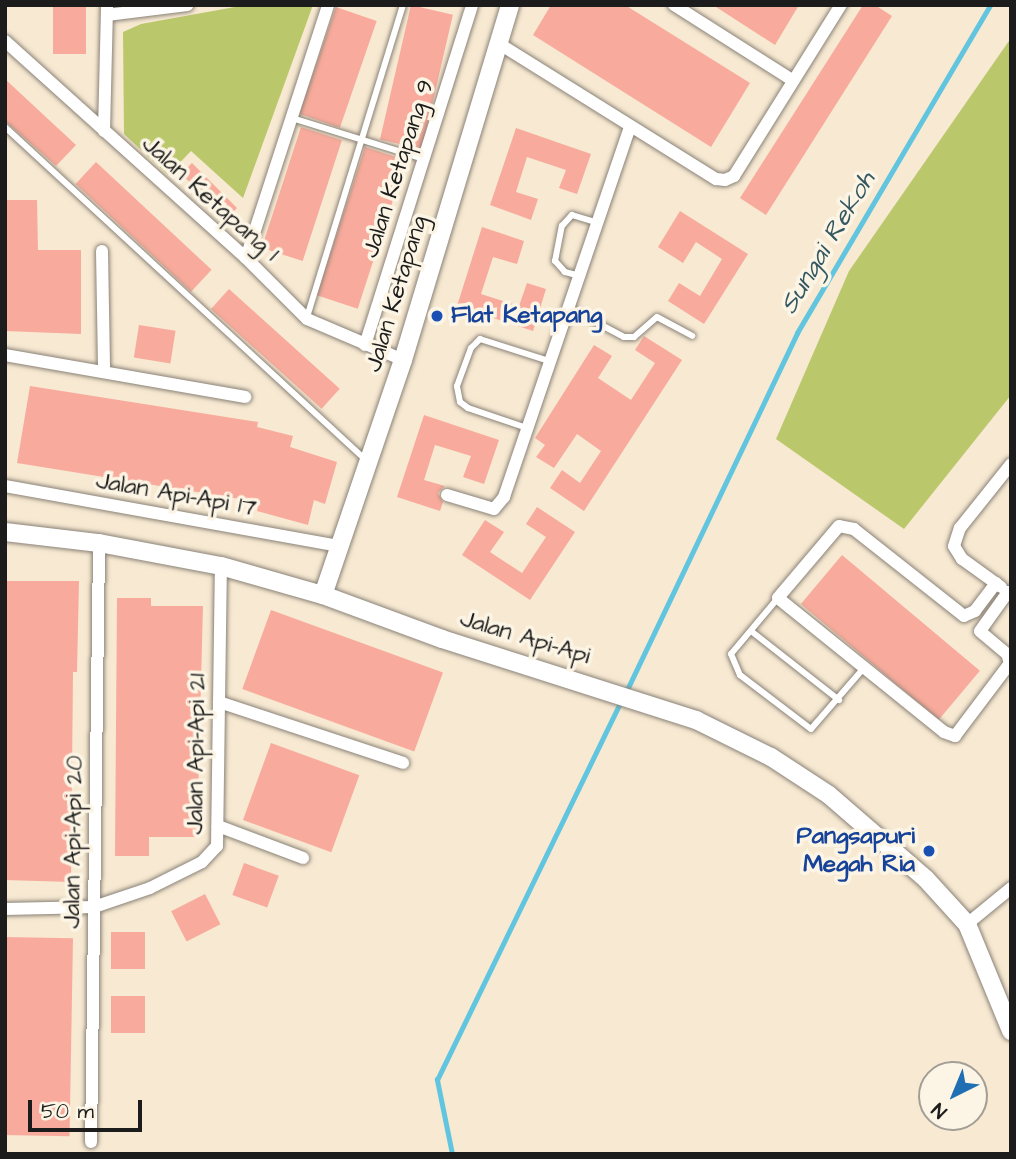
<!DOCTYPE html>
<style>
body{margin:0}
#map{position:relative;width:1016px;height:1159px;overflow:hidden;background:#f7e9d2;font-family:"Architects Daughter",sans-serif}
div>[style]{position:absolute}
.green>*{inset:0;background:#bac86b}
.stream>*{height:4.5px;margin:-2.25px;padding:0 2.25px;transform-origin:2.25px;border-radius:2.25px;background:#61c5df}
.building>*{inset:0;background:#f8ab9c;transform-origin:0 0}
.roads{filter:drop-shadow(0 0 2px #8a8277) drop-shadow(0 0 2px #8a8277)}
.lane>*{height:6px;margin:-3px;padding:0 3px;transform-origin:3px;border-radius:3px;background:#fff}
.street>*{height:12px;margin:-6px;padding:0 6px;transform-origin:6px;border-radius:6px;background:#fff}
.secondary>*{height:18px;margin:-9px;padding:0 9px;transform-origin:9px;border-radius:9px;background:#fff}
.dots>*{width:19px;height:19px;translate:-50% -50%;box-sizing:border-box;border:4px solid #fcf5e5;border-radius:50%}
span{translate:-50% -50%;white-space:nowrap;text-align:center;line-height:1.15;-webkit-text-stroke:7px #fcf5e5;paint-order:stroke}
.street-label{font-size:24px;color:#1c1c1c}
.transit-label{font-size:24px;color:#164399;font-weight:700}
.left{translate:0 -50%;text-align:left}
.right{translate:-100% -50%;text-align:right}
.water-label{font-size:26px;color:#345760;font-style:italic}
.frame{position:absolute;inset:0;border:7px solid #1c1c1c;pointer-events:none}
.north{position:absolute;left:918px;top:1061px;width:70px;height:70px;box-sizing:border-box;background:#fcf5e5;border:2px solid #a29e95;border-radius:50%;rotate:223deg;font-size:19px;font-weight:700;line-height:28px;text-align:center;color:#1c1c1c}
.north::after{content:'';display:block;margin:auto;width:24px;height:32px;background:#1f6fb2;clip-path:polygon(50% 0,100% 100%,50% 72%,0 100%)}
.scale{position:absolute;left:28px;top:1100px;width:114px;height:32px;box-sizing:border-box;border:4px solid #1c1c1c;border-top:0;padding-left:9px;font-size:21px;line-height:24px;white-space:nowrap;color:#1c1c1c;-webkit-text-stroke:5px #fcf5e5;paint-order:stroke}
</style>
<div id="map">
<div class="green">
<i style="clip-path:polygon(246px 5px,313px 5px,243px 198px,191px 151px,168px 175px,124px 134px,123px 32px,141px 24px)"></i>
<i style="clip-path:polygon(1011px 38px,1011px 395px,904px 529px,776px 439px,849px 271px)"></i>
</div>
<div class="stream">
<i style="left:625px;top:694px;width:400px;rotate:-64.5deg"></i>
<i style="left:797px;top:333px;width:381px;rotate:-59.5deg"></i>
<i style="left:452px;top:1154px;width:76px;rotate:-101.5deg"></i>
<i style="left:437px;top:1080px;width:421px;rotate:-64.1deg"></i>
</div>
<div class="building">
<i style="left:53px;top:5px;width:33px;height:49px"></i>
<i style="left:411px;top:5px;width:43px;height:138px;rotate:13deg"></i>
<i style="clip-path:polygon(551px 5px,625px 5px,750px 83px,711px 147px,533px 35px)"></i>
<i style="clip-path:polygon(713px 5px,799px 5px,775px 45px)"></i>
<i style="clip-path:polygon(863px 5px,875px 5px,892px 16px,766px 215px,740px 198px)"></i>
<i style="left:336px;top:7px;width:43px;height:113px;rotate:19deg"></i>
<i style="clip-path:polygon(5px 79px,76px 145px,56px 166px,5px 121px)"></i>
<i style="left:301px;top:127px;width:43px;height:127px;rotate:18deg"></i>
<i style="clip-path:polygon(516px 128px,591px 154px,577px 194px,559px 188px,566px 170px,527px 157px,516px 192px,538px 199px,531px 220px,490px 205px)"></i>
<i style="left:365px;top:147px;width:43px;height:156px;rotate:18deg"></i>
<i style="left:96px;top:162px;width:158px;height:30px;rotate:43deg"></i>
<i style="clip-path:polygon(192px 163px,237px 208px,228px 218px,181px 174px)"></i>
<i style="clip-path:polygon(5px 200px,37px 200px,38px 250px,81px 250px,81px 334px,5px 331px)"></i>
<i style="clip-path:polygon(680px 211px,748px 254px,704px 324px,668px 301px,679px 283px,700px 296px,722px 259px,696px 242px,683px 263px,658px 247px)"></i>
<i style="clip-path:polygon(482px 227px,524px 241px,517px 264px,493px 257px,481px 294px,519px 306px,527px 283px,546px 289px,533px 331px,457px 306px)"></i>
<i style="left:229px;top:289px;width:149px;height:27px;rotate:42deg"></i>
<i style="left:139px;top:325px;width:37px;height:33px;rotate:9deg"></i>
<i style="clip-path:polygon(644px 336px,682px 360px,584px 511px,550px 488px,562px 470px,580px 483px,601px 451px,577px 434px,554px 468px,536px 457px,545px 445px,535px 438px,594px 345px,612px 356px,598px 378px,631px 400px,655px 363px,635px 350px)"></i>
<i style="clip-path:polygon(30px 386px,258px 422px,257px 427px,293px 436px,290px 447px,337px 462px,325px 504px,314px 500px,308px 525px,257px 511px,259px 502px,17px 463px)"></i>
<i style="clip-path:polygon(424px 415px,499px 440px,484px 484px,463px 477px,471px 456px,435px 445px,424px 480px,445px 486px,438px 493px,443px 502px,440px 511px,397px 497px)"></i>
<i style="clip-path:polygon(537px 507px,575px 532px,530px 600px,462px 555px,485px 520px,504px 532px,490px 552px,522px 573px,546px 537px,526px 524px)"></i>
<i style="left:842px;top:555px;width:180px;height:64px;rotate:40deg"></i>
<i style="clip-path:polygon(5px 581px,79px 581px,77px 672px,73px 672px,71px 882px,5px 880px)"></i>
<i style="clip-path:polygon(117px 598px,151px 598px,151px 606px,203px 606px,197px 837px,149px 837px,149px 856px,115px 856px)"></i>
<i style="left:271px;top:610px;width:183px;height:84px;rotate:20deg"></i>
<i style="left:271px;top:743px;width:94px;height:82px;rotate:20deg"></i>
<i style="left:244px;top:863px;width:37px;height:34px;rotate:20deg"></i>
<i style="left:205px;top:894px;width:34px;height:38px;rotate:63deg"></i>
<i style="left:111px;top:932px;width:34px;height:37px"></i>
<i style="left:5px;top:937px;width:68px;height:198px;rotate:1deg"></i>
<i style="left:111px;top:996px;width:34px;height:37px"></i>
</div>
<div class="roads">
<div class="lane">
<i style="left:292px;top:118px;width:138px;rotate:17.3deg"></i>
<i style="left:5px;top:127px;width:493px;rotate:42.7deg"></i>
<i style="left:580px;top:276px;width:16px;rotate:-165deg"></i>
<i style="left:565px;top:272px;width:15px;rotate:-132deg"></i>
<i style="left:555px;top:261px;width:36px;rotate:-79deg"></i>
<i style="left:562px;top:226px;width:15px;rotate:-48deg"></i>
<i style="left:572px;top:215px;width:28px;rotate:17deg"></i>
<i style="left:571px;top:309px;width:60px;rotate:27.8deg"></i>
<i style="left:624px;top:337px;width:10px"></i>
<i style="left:634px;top:337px;width:30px;rotate:-41deg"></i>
<i style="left:657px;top:317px;width:40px;rotate:28deg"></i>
<i style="left:307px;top:317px;width:326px;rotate:-72.9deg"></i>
<i style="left:527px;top:428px;width:62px;rotate:-161.3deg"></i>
<i style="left:468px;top:408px;width:10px;rotate:-143deg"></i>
<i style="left:460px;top:402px;width:16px;rotate:-101deg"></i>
<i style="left:457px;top:386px;width:40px;rotate:-69.8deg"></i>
<i style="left:471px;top:348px;width:13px;rotate:-45deg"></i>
<i style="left:480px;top:339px;width:72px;rotate:17.7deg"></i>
<i style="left:778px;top:598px;width:73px;rotate:130deg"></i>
<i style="left:731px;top:654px;width:23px;rotate:67deg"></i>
<i style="left:740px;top:675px;width:89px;rotate:37.3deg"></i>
<i style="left:811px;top:729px;width:79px;rotate:-49.1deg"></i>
<i style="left:751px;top:631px;width:112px;rotate:38.1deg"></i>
</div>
<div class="street">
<i style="left:674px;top:5px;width:140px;rotate:32.4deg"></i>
<i style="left:107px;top:15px;width:81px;rotate:-7.1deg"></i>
<i style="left:5px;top:41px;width:324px;rotate:42deg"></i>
<i style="left:246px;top:258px;width:86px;rotate:45deg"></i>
<i style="left:307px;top:319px;width:104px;rotate:23.1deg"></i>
<i style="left:498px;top:43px;width:257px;rotate:32deg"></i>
<i style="left:716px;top:179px;width:9px;rotate:6deg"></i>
<i style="left:725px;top:180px;width:10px;rotate:-24deg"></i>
<i style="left:734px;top:176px;width:202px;rotate:-58deg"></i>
<i style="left:104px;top:131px;width:126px;rotate:-88.6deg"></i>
<i style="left:102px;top:251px;width:119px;rotate:89deg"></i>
<i style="left:246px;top:258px;width:266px;rotate:-72deg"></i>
<i style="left:365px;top:345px;width:356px;rotate:-72.5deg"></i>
<i style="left:5px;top:355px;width:244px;rotate:9.9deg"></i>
<i style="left:5px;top:486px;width:340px;rotate:10.2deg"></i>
<i style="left:447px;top:495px;width:49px;rotate:16.6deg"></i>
<i style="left:494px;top:509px;width:16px;rotate:-50deg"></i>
<i style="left:504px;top:497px;width:391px;rotate:-71.2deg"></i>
<i style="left:996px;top:583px;width:35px;rotate:127deg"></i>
<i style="left:975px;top:611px;width:12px;rotate:156deg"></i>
<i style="left:964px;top:616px;width:140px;rotate:-141.7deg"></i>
<i style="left:854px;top:529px;width:15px;rotate:-169deg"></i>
<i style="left:839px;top:526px;width:94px;rotate:130.3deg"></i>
<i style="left:778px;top:598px;width:213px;rotate:38.9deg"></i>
<i style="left:944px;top:732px;width:12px;rotate:20deg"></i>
<i style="left:955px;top:736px;width:91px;rotate:-53deg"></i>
<i style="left:1010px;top:663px;width:9px;rotate:-108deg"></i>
<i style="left:1007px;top:654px;width:35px;rotate:-140deg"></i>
<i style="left:980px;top:631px;width:48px;rotate:-54.3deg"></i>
<i style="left:1001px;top:587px;width:48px;rotate:-144.3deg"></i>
<i style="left:962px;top:559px;width:15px;rotate:-122deg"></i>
<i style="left:954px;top:546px;width:19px;rotate:-72deg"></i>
<i style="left:960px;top:528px;width:82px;rotate:-51.4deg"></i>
<i style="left:219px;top:702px;width:194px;rotate:18.3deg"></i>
<i style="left:218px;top:826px;width:91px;rotate:20.6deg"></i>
<i style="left:5px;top:909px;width:89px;rotate:-1.3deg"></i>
<i style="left:94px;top:907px;width:59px;rotate:-18.7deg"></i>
<i style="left:150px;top:888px;width:58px;rotate:-26.6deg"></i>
<i style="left:202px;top:862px;width:22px;rotate:-47deg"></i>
<i style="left:217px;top:846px;width:280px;rotate:-89.2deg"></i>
<i style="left:967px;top:924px;width:57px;rotate:-39.3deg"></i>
<i style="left:91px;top:1142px;width:599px;rotate:-89.23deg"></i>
</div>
<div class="secondary">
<i style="left:5px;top:532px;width:95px;rotate:6.7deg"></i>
<i style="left:99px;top:543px;width:124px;rotate:10.7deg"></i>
<i style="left:221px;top:566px;width:106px;rotate:15.9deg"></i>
<i style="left:323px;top:595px;width:127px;rotate:20.3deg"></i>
<i style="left:442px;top:639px;width:267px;rotate:17.7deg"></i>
<i style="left:696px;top:720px;width:84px;rotate:26.3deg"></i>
<i style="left:771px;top:757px;width:69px;rotate:33.2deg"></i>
<i style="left:829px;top:795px;width:128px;rotate:40.9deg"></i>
<i style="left:926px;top:879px;width:61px;rotate:47.7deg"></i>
<i style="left:967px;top:924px;width:116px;rotate:67.6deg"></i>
<i style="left:323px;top:595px;width:248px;rotate:-71.2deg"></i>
<i style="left:403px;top:360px;width:371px;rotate:-73.2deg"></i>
</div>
</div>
<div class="dots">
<i style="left:437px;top:316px;background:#1a4fb4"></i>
<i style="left:929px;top:851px;background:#1a4fb4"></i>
</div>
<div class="street-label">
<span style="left:399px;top:169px;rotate:-72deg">Jalan Ketapang 9</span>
<span style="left:210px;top:199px;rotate:42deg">Jalan Ketapang 1</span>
<span style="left:397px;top:294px;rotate:-73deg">Jalan Ketapang</span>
<span style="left:176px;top:495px;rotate:10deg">Jalan Api-Api 17</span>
<span style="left:525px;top:638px;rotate:17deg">Jalan Api-Api</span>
<span style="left:197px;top:754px;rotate:-89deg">Jalan Api-Api 21</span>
<span style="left:74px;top:842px;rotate:-89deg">Jalan Api-Api 20</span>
</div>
<div class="transit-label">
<span class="left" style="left:451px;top:316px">Flat Ketapang</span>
<span class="right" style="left:915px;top:851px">Pangsapuri<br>Megah Ria</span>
</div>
<div class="water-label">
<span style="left:828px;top:243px;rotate:-59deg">Sungai Rekoh</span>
</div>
<div class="frame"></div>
<div class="north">N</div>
<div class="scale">50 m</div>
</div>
